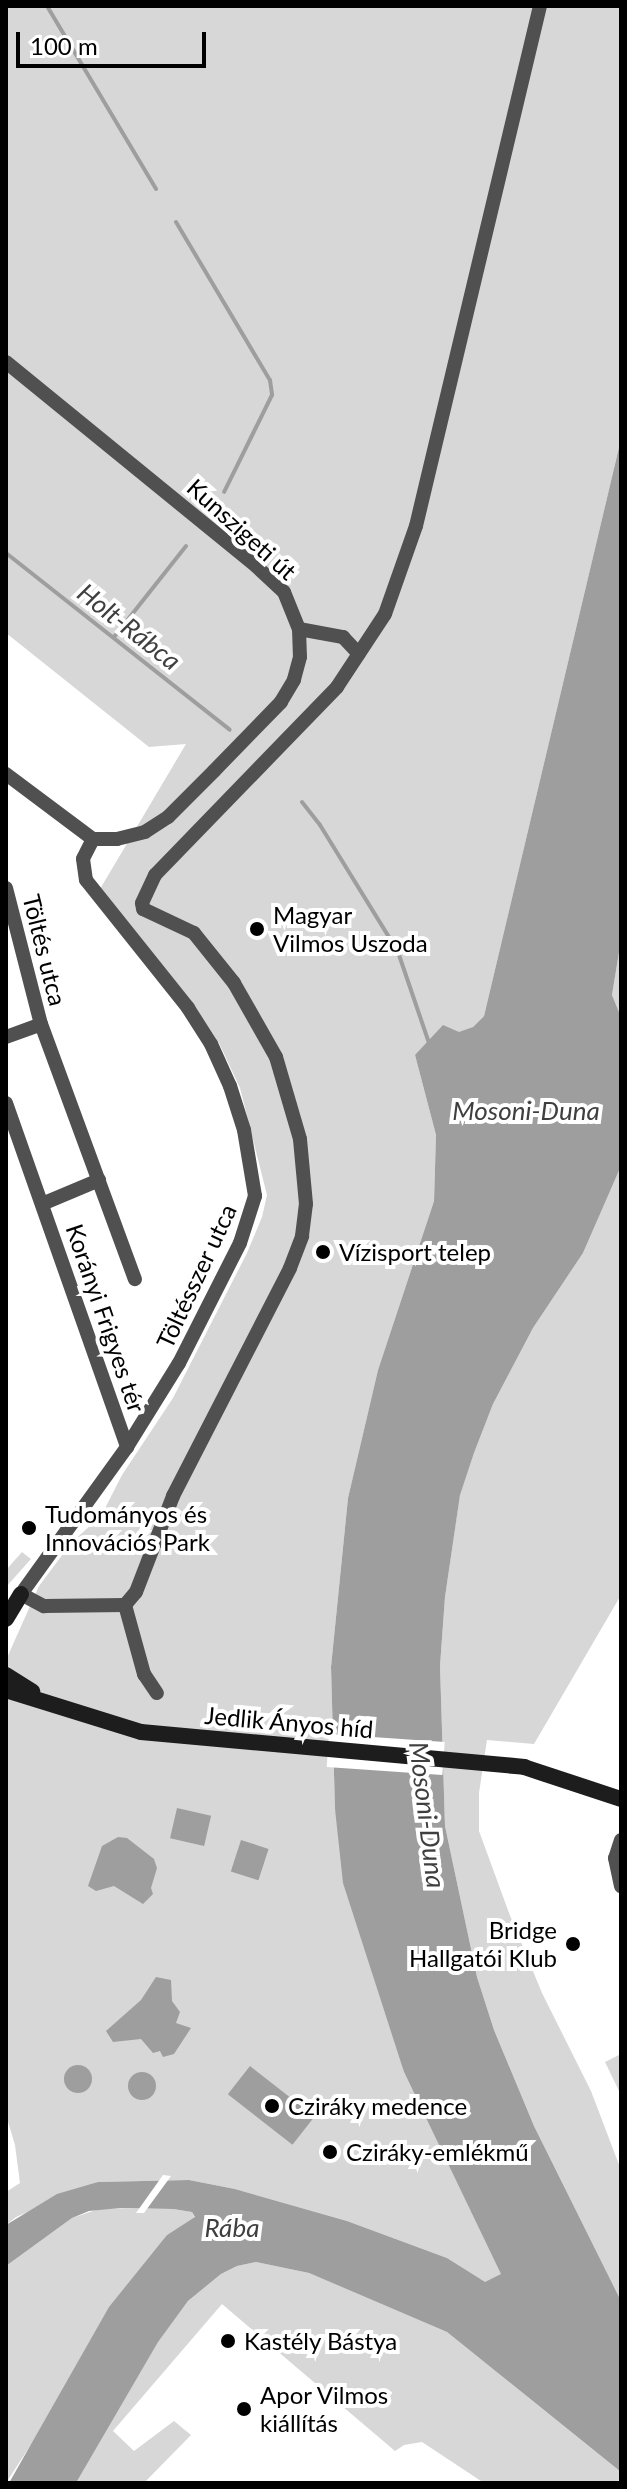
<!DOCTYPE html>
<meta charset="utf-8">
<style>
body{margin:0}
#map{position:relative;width:627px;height:2489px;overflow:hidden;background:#fff;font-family:Lato,sans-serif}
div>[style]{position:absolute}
.green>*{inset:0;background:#d7d7d7}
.water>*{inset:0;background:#9e9e9e;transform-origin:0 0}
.round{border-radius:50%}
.pier>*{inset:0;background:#fff;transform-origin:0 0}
.stream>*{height:4px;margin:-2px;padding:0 2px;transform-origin:2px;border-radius:2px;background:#9e9e9e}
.street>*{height:14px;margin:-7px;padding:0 7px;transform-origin:7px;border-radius:7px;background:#505050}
.secondary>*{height:16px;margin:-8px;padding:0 8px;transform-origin:8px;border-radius:8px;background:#1d1d1d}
.dots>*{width:22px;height:22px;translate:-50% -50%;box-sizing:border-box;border:4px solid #fff;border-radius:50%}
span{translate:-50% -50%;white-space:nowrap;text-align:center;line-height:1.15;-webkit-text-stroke:8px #fff;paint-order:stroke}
.street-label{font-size:24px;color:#000}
.poi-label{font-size:24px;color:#000}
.left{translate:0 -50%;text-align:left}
.right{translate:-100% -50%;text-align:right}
.water-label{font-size:26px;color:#3f3f3f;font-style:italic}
.frame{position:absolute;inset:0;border:8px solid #000;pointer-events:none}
.scale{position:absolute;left:16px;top:32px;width:190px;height:36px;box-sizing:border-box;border:4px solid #000;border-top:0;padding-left:10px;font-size:24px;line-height:28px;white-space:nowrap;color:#000;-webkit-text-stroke:6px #fff;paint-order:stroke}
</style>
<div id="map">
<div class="green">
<i style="clip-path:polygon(6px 6px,621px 6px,621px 439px,484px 1016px,473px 1027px,415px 1055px,436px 1135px,434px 1201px,378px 1370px,348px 1498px,331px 1667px,335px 1809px,404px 2072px,502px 2274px,485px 2283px,447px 2258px,347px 2221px,235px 2189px,189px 2180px,98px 2182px,16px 2217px,6px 2225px,6px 2192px,20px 2183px,15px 2145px,6px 2115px,6px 1660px,39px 1586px,72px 1542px,101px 1516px,122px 1475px,173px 1398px,247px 1253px,262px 1217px,267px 1195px,240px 1088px,219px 1043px,192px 1002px,100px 889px,186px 744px,149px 747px,6px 633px)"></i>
<i style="clip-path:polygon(621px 940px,621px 1017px,612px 995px)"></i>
<i style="clip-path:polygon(621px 1166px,621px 1595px,534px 1744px,487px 1740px,479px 1793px,479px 1831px,509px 1913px,542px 1993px,591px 2091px,621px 2170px,621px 2301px,534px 2126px,494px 2030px,477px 1977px,445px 1826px,440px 1666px,445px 1597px,460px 1494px,474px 1453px,493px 1404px,533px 1328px,583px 1253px)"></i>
<i style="clip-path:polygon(22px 1552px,31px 1559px,6px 1587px,6px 1570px)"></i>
<i style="clip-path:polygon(621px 2054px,621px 2095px,605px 2062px)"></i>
<i style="clip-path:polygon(102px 2208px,173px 2209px,192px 2212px,195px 2218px,167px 2235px,6px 2483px,6px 2266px,72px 2218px)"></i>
<i style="clip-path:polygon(256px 2262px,309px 2273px,447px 2332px,621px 2472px,621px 2478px,616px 2483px,484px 2483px,422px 2442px,404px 2445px,395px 2451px,222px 2304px,113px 2431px,134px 2451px,174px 2421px,191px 2435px,144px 2483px,76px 2483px,158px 2341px,188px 2301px,221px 2274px,237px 2266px)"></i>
</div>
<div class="water">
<i style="clip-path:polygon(621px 439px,621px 940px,612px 995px,621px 1017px,621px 1166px,583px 1253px,533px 1328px,493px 1404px,474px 1453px,460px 1495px,445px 1597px,440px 1666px,445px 1826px,477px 1977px,494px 2030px,534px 2126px,621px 2301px,621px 2472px,447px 2332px,309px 2273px,256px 2262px,237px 2266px,221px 2274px,188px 2301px,158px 2342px,76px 2483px,9px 2483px,109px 2307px,167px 2235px,195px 2217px,192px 2212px,173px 2209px,120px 2208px,89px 2211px,72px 2218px,6px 2266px,6px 2225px,57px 2194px,98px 2182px,189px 2180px,235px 2189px,347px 2221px,447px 2258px,485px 2282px,501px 2274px,404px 2072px,343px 1883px,335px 1809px,331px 1667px,348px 1498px,378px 1370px,434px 1201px,436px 1135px,415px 1055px,443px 1025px,459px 1032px,473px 1027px,484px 1016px)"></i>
<i style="left:177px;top:1808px;width:35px;height:31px;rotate:13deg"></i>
<i style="clip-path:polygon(118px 1837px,127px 1838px,154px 1859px,157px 1868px,151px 1888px,153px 1894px,143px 1904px,114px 1886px,96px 1891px,88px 1886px,102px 1846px)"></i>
<i style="left:241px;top:1840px;width:29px;height:33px;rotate:18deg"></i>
<i style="clip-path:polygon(156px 1977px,171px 1980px,172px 2001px,180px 2012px,176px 2023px,191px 2028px,174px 2054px,163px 2057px,160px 2051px,153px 2053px,141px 2039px,113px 2042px,106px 2031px,141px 2000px)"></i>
<i class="round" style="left:64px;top:2065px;width:28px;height:28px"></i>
<i style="left:250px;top:2066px;width:82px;height:36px;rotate:38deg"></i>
<i class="round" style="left:128px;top:2072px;width:28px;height:28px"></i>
</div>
<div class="pier">
<i style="left:329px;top:1734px;width:116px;height:33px;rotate:4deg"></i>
<i style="clip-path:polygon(163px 2175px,171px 2176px,144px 2213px,136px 2213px)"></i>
</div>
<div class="stream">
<i style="left:47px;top:6px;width:213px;rotate:59.2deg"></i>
<i style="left:176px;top:222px;width:184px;rotate:59.3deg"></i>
<i style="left:270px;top:380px;width:15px;rotate:82deg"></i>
<i style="left:272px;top:395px;width:108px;rotate:116.3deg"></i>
<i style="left:6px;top:553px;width:285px;rotate:38.3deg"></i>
<i style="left:114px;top:637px;width:116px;rotate:-51.6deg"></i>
<i style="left:302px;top:802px;width:29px;rotate:52deg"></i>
<i style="left:320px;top:825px;width:149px;rotate:58.4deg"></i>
<i style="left:398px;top:952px;width:99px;rotate:71.2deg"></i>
</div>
<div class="street">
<i style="left:6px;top:362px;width:323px;rotate:39.2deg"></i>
<i style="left:256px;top:566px;width:38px;rotate:43deg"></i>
<i style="left:284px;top:592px;width:40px;rotate:68deg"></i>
<i style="left:299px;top:629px;width:28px;rotate:88deg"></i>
<i style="left:300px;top:657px;width:24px;rotate:105deg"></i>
<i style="left:294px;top:680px;width:26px;rotate:121deg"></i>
<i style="left:281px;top:702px;width:96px;rotate:134.2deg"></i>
<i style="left:214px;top:771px;width:65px;rotate:135deg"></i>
<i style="left:168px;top:817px;width:27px;rotate:147deg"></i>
<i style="left:145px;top:832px;width:29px;rotate:166deg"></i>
<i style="left:117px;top:839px;width:24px;rotate:180deg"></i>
<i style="left:299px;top:629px;width:45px;rotate:10.3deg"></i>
<i style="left:343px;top:637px;width:23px;rotate:47deg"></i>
<i style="left:6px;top:774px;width:109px;rotate:36.8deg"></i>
<i style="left:93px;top:839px;width:22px;rotate:117deg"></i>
<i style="left:83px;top:859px;width:21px;rotate:82deg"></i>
<i style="left:86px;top:880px;width:164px;rotate:51.4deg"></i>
<i style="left:188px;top:1008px;width:43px;rotate:57.4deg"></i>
<i style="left:211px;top:1044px;width:46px;rotate:65.7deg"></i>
<i style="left:230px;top:1086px;width:46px;rotate:72.3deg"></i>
<i style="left:244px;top:1130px;width:67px;rotate:80.5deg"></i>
<i style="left:255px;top:1196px;width:49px;rotate:107.7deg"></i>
<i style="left:240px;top:1243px;width:135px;rotate:116.9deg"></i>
<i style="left:179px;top:1363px;width:99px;rotate:121.8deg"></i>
<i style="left:127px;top:1447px;width:181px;rotate:125.8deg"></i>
<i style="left:21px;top:1594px;width:26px;rotate:28deg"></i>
<i style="left:44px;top:1606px;width:81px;rotate:-0.7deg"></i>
<i style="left:125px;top:1605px;width:17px;rotate:-50deg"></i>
<i style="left:136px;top:1592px;width:103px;rotate:-68.9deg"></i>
<i style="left:173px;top:1496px;width:256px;rotate:-62.8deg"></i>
<i style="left:290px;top:1268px;width:34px;rotate:-69deg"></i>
<i style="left:302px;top:1236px;width:32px;rotate:-83deg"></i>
<i style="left:306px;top:1204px;width:65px;rotate:-95.3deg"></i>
<i style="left:300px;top:1139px;width:85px;rotate:-106.3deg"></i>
<i style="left:276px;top:1057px;width:85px;rotate:-119.6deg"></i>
<i style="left:234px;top:983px;width:64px;rotate:-128.7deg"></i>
<i style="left:194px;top:933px;width:56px;rotate:-154.8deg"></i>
<i style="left:143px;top:909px;width:6px;rotate:-99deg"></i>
<i style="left:142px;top:903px;width:31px;rotate:-65deg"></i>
<i style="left:155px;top:875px;width:262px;rotate:-45.9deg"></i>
<i style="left:337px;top:687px;width:87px;rotate:-56.7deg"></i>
<i style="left:385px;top:614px;width:93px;rotate:-70.6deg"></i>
<i style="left:416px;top:526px;width:535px;rotate:-76.59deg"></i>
<i style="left:6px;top:888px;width:140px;rotate:75.6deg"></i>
<i style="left:41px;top:1024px;width:272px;rotate:69.8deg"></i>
<i style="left:6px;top:1037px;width:37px;rotate:-20deg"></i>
<i style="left:6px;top:1103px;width:365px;rotate:70.6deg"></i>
<i style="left:42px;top:1204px;width:62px;rotate:-22.8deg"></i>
<i style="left:125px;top:1605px;width:72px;rotate:74.6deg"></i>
<i style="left:144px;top:1674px;width:23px;rotate:56deg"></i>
<i style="left:621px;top:1840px;width:19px;rotate:108deg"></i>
<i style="left:615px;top:1858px;width:29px;rotate:78deg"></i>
</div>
<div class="secondary">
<i style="left:6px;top:1619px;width:29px;rotate:-59deg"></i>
<i style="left:6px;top:1675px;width:31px;rotate:32deg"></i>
<i style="left:6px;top:1690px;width:141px;rotate:17.3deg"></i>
<i style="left:141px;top:1732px;width:385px;rotate:5.2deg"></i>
<i style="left:524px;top:1767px;width:102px;rotate:18.3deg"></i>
</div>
<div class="dots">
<i style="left:257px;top:929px;background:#000"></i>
<i style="left:323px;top:1252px;background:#000"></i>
<i style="left:29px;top:1528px;background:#000"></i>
<i style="left:573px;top:1944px;background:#000"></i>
<i style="left:272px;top:2106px;background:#000"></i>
<i style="left:330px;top:2152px;background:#000"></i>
<i style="left:228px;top:2341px;background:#000"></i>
<i style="left:244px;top:2409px;background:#000"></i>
</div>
<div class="street-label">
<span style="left:242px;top:529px;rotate:42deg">Kunszigeti út</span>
<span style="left:45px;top:950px;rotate:76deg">Töltés utca</span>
<span style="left:196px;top:1276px;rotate:-65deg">Töltésszer utca</span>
<span style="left:106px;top:1318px;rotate:71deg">Korányi Frigyes tér</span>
<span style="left:289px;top:1722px;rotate:5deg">Jedlik Ányos híd</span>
</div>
<div class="poi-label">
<span class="left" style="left:273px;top:929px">Magyar<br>Vilmos Uszoda</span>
<span class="left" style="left:339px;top:1252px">Vízisport telep</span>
<span class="left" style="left:45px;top:1528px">Tudományos és<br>Innovációs Park</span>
<span class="right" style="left:557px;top:1944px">Bridge<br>Hallgatói Klub</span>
<span class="left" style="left:288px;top:2106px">Cziráky medence</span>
<span class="left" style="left:346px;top:2152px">Cziráky-emlékmű</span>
<span class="left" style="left:244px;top:2341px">Kastély Bástya</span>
<span class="left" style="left:260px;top:2409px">Apor Vilmos<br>kiállítás</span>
</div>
<div class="water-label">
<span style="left:129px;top:627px;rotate:38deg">Holt-Rábca</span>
<span style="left:526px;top:1111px">Mosoni-Duna</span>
<span style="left:427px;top:1815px;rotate:83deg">Mosoni-Duna</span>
<span style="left:232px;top:2228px">Rába</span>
</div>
<div class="frame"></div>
<div class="scale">100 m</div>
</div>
